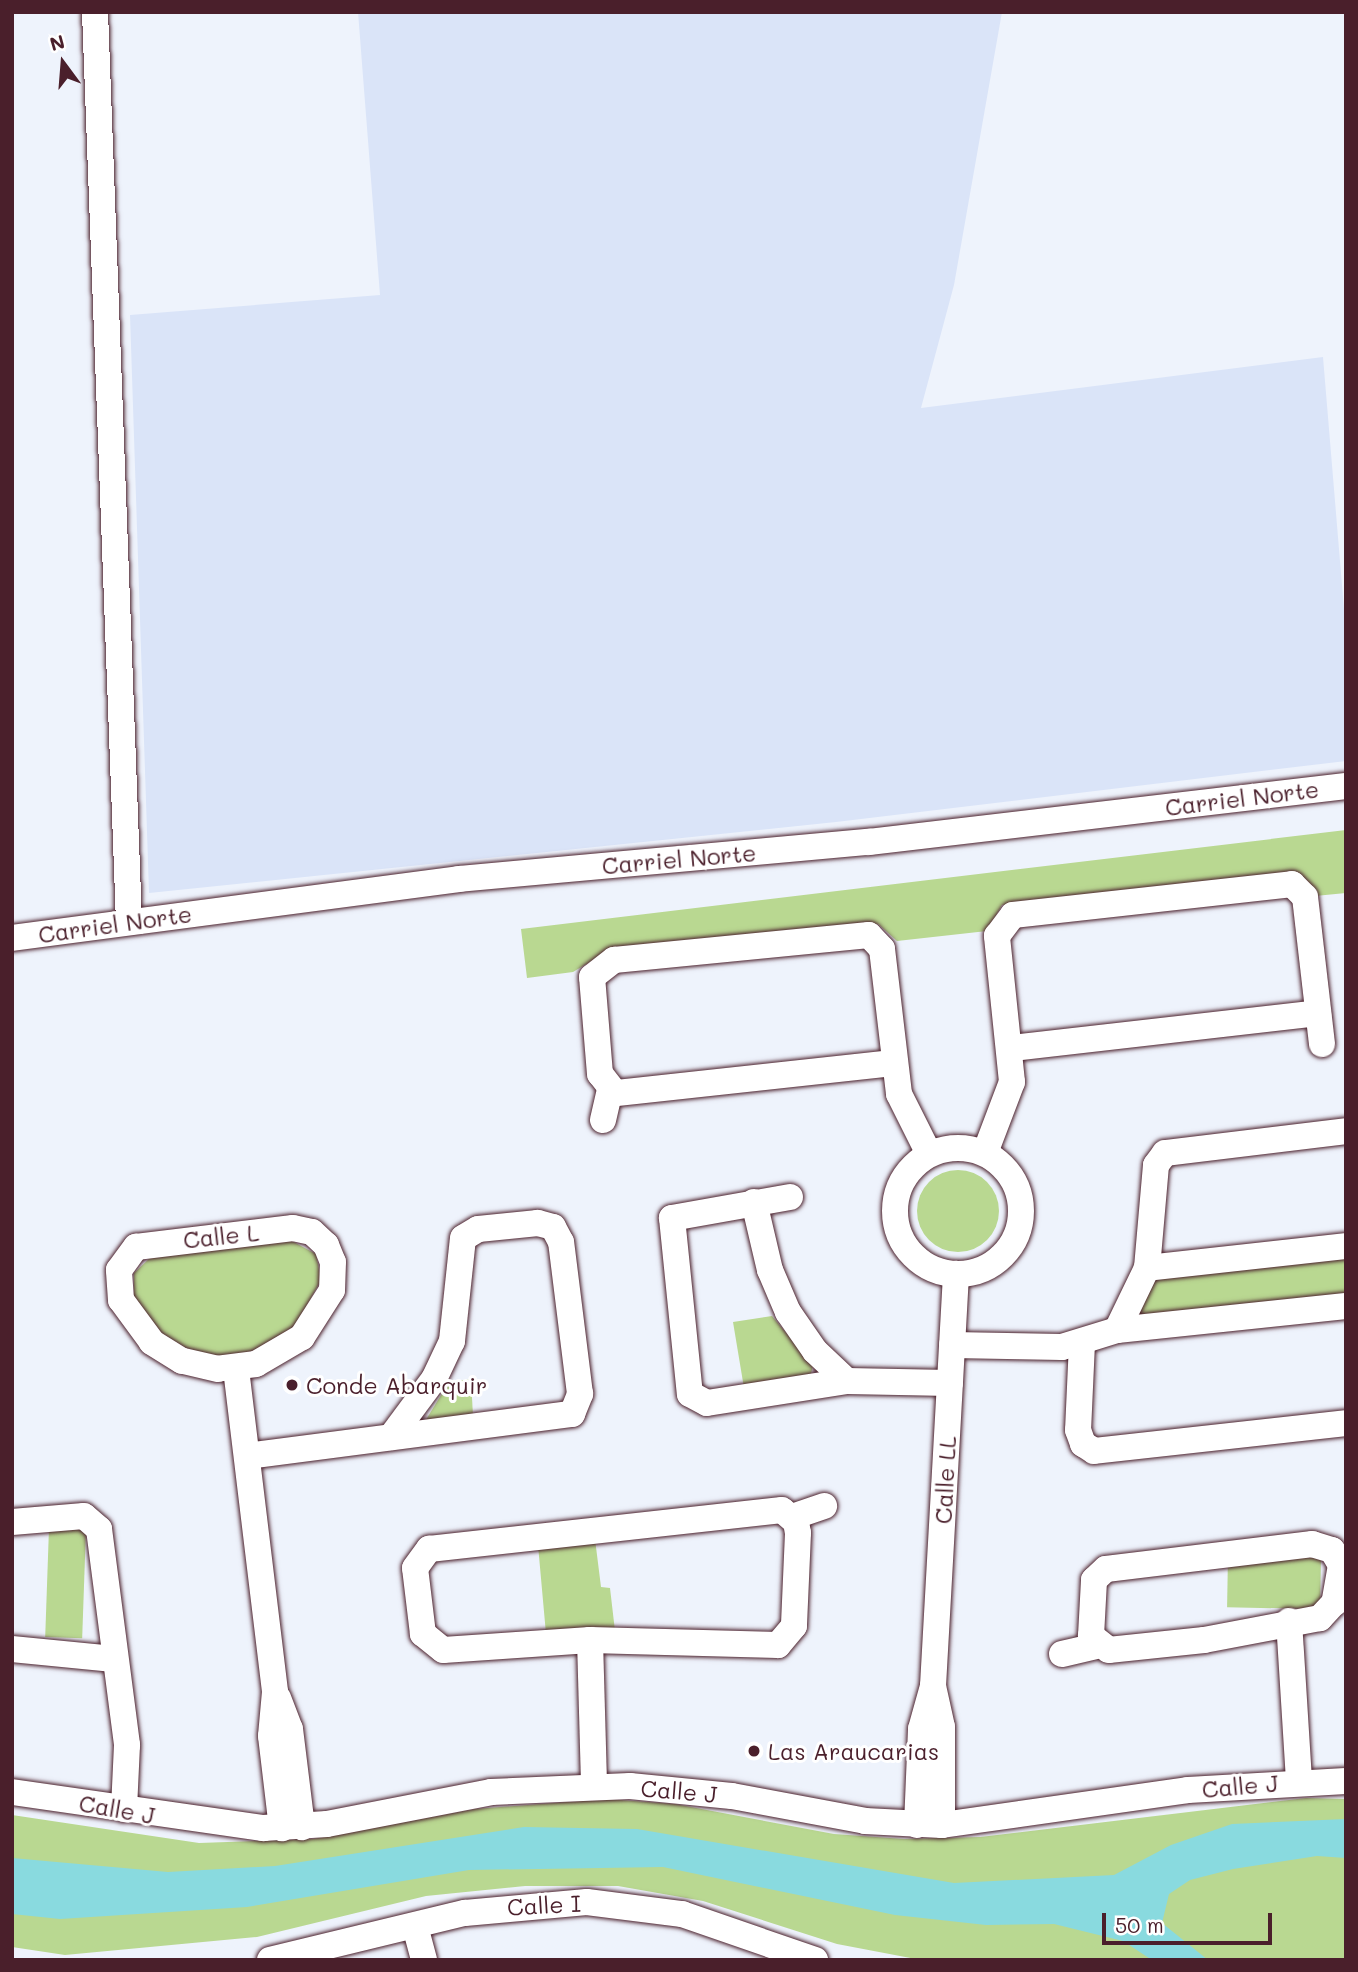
<!DOCTYPE html>
<style>
body{margin:0}
#map{position:relative;width:1358px;height:1972px;overflow:hidden;background:#eef3fc;font-family:Mali,sans-serif}
div>[style]{position:absolute}
.built>*{inset:0;background:#dae4f8}
.green>*{inset:0;background:#b9d891;transform-origin:0 0}
.round{border-radius:50%}
.water>*{inset:0;background:#89dadf}
.roads{filter:drop-shadow(0 0 2px #4a1f2b) drop-shadow(0 0 2px #4a1f2b)}
.street>*{height:26px;margin:-13px;padding:0 13px;transform-origin:13px;border-radius:13px;background:#fff}
.street>.ring{margin:-13px;padding:0;box-sizing:content-box;background:none;border:26px solid #fff;border-radius:50%}
.dots>*{width:19px;height:19px;translate:-50% -50%;box-sizing:border-box;border:4px solid #fff;border-radius:50%}
span{translate:-50% -50%;white-space:nowrap;text-align:center;line-height:1.15;-webkit-text-stroke:6px #fff;paint-order:stroke}
.street-label{font-size:23px;color:#4a1f2b}
.poi-label{font-size:23px;color:#4a1f2b}
.left{translate:0 -50%;text-align:left}
.frame{position:absolute;inset:0;border:14px solid #4a1f2b;pointer-events:none}
.north{position:absolute;left:28px;top:28px;width:70px;height:70px;-webkit-text-stroke:5px #fff;paint-order:stroke;rotate:344deg;font-size:19px;font-weight:700;line-height:28px;text-align:center;color:#4a1f2b}
.north::after{content:'';display:block;margin:auto;width:24px;height:32px;background:#4a1f2b;clip-path:polygon(50% 0,100% 100%,50% 72%,0 100%)}
.scale{position:absolute;left:1102px;top:1913px;width:170px;height:32px;box-sizing:border-box;border:4px solid #4a1f2b;border-top:0;padding-left:9px;font-size:21px;line-height:24px;white-space:nowrap;color:#4a1f2b;-webkit-text-stroke:5px #fff;paint-order:stroke}
</style>
<div id="map">
<div class="built">
<i style="clip-path:polygon(358px 12px,1002px 12px,954px 285px,921px 408px,1323px 357px,1346px 633px,1346px 761px,836px 822px,149px 893px,130px 315px,380px 295px)"></i>
</div>
<div class="green">
<i style="clip-path:polygon(1346px 830px,1346px 893px,1315px 896px,1299px 875px,1002px 905px,987px 931px,897px 941px,878px 924px,615px 947px,573px 972px,527px 978px,521px 929px)"></i>
<i class="round" style="left:917px;top:1170px;width:82px;height:82px"></i>
<i style="clip-path:polygon(290px 1240px,316px 1254px,321px 1280px,293px 1330px,265px 1348px,224px 1358px,189px 1350px,158px 1331px,134px 1301px,134px 1273px,151px 1257px)"></i>
<i style="clip-path:polygon(1346px 1253px,1346px 1301px,1133px 1322px,1153px 1276px)"></i>
<i style="clip-path:polygon(772px 1316px,813px 1365px,810px 1378px,744px 1388px,733px 1322px)"></i>
<i style="clip-path:polygon(471px 1379px,473px 1416px,424px 1423px,449px 1382px)"></i>
<i style="left:49px;top:1528px;width:37px;height:109px;rotate:2deg"></i>
<i style="clip-path:polygon(595px 1539px,601px 1587px,610px 1588px,615px 1631px,546px 1634px,538px 1545px)"></i>
<i style="left:1321px;top:1556px;width:53px;height:93px;rotate:91deg"></i>
<i style="clip-path:polygon(1306px 1798px,1346px 1799px,1346px 1960px,921px 1960px,837px 1944px,703px 1901px,618px 1886px,525px 1886px,426px 1896px,257px 1937px,65px 1955px,12px 1947px,12px 1815px,199px 1843px,313px 1839px,475px 1809px,606px 1799px,675px 1804px,834px 1834px,904px 1839px,980px 1837px)"></i>
</div>
<div class="water">
<i style="clip-path:polygon(1346px 1819px,1346px 1858px,1317px 1856px,1233px 1869px,1190px 1880px,1169px 1894px,1162px 1923px,1208px 1960px,1152px 1960px,1123px 1941px,1054px 1924px,986px 1925px,895px 1915px,663px 1867px,469px 1870px,247px 1907px,60px 1919px,12px 1914px,12px 1858px,168px 1872px,275px 1866px,524px 1827px,637px 1829px,954px 1883px,1114px 1875px,1171px 1845px,1232px 1824px)"></i>
</div>
<div class="roads">
<div class="street">
<i style="left:95px;top:12px;width:911px;rotate:87.86deg"></i>
<i style="left:12px;top:938px;width:451px;rotate:-7.5deg"></i>
<i style="left:459px;top:879px;width:412px;rotate:-5.2deg"></i>
<i style="left:869px;top:842px;width:480px;rotate:-6.7deg"></i>
<i style="left:1012px;top:1048px;width:308px;rotate:-6.5deg"></i>
<i style="left:893px;top:1063px;width:280px;rotate:173.8deg"></i>
<i style="left:615px;top:1093px;width:24px;rotate:-128deg"></i>
<i style="left:600px;top:1074px;width:97px;rotate:-94.7deg"></i>
<i style="left:592px;top:977px;width:28px;rotate:-38deg"></i>
<i style="left:614px;top:960px;width:256px;rotate:-5.6deg"></i>
<i style="left:869px;top:935px;width:19px;rotate:47deg"></i>
<i style="left:882px;top:949px;width:146px;rotate:83.3deg"></i>
<i style="left:899px;top:1094px;width:67px;rotate:63.4deg"></i>
<i style="left:603px;top:1120px;width:31px;rotate:-77deg"></i>
<i class="ring" style="left:895px;top:1148px;width:100px;height:100px"></i>
<i style="left:985px;top:1153px;width:76px;rotate:-69.2deg"></i>
<i style="left:1012px;top:1082px;width:147px;rotate:-95.9deg"></i>
<i style="left:997px;top:936px;width:26px;rotate:-53deg"></i>
<i style="left:1013px;top:915px;width:281px;rotate:-6.3deg"></i>
<i style="left:1292px;top:884px;width:18px;rotate:45deg"></i>
<i style="left:1305px;top:897px;width:148px;rotate:83.4deg"></i>
<i style="left:790px;top:1197px;width:120px;rotate:169.9deg"></i>
<i style="left:672px;top:1218px;width:177px;rotate:84.2deg"></i>
<i style="left:690px;top:1394px;width:19px;rotate:28deg"></i>
<i style="left:707px;top:1403px;width:142px;rotate:-8.9deg"></i>
<i style="left:847px;top:1381px;width:103px;rotate:1.1deg"></i>
<i style="left:754px;top:1202px;width:70px;rotate:76.8deg"></i>
<i style="left:770px;top:1270px;width:46px;rotate:66.8deg"></i>
<i style="left:788px;top:1312px;width:47px;rotate:55.3deg"></i>
<i style="left:815px;top:1351px;width:44px;rotate:43.2deg"></i>
<i style="left:293px;top:1228px;width:19px;rotate:12deg"></i>
<i style="left:312px;top:1232px;width:19px;rotate:43deg"></i>
<i style="left:326px;top:1245px;width:18px;rotate:68deg"></i>
<i style="left:333px;top:1262px;width:28px;rotate:92deg"></i>
<i style="left:332px;top:1290px;width:56px;rotate:122.6deg"></i>
<i style="left:302px;top:1337px;width:53px;rotate:149.6deg"></i>
<i style="left:256px;top:1364px;width:38px;rotate:173deg"></i>
<i style="left:218px;top:1369px;width:37px;rotate:-167deg"></i>
<i style="left:182px;top:1361px;width:36px;rotate:-148deg"></i>
<i style="left:152px;top:1342px;width:52px;rotate:-126.4deg"></i>
<i style="left:121px;top:1300px;width:30px;rotate:-94deg"></i>
<i style="left:119px;top:1270px;width:29px;rotate:-54deg"></i>
<i style="left:136px;top:1247px;width:158px;rotate:-6.9deg"></i>
<i style="left:1147px;top:1268px;width:200px;rotate:-6.3deg"></i>
<i style="left:1117px;top:1330px;width:69px;rotate:-64.2deg"></i>
<i style="left:1147px;top:1268px;width:103px;rotate:-85deg"></i>
<i style="left:1156px;top:1165px;width:15px;rotate:-53deg"></i>
<i style="left:1165px;top:1153px;width:182px;rotate:-6.9deg"></i>
<i style="left:1082px;top:1343px;width:87px;rotate:92.6deg"></i>
<i style="left:1078px;top:1430px;width:15px;rotate:70deg"></i>
<i style="left:1083px;top:1444px;width:13px;rotate:32deg"></i>
<i style="left:1094px;top:1451px;width:254px;rotate:-6.3deg"></i>
<i style="left:952px;top:1345px;width:110px;rotate:1deg"></i>
<i style="left:1062px;top:1347px;width:58px;rotate:-17.2deg"></i>
<i style="left:1117px;top:1330px;width:230px;rotate:-6deg"></i>
<i style="left:236px;top:1369px;width:325px;rotate:83.1deg"></i>
<i style="left:275px;top:1692px;width:44px;rotate:95.2deg"></i>
<i style="left:271px;top:1736px;width:93px;rotate:83.2deg"></i>
<i style="left:247px;top:1456px;width:328px;rotate:-7.4deg"></i>
<i style="left:572px;top:1414px;width:22px;rotate:-68deg"></i>
<i style="left:580px;top:1394px;width:153px;rotate:-97.1deg"></i>
<i style="left:561px;top:1242px;width:17px;rotate:-118deg"></i>
<i style="left:553px;top:1227px;width:16px;rotate:-165deg"></i>
<i style="left:538px;top:1223px;width:60px;rotate:174.3deg"></i>
<i style="left:478px;top:1229px;width:17px;rotate:149deg"></i>
<i style="left:463px;top:1238px;width:104px;rotate:96.1deg"></i>
<i style="left:452px;top:1341px;width:42px;rotate:115.3deg"></i>
<i style="left:434px;top:1379px;width:72px;rotate:126.6deg"></i>
<i style="left:782px;top:1510px;width:18px;rotate:41deg"></i>
<i style="left:796px;top:1522px;width:11px;rotate:80deg"></i>
<i style="left:798px;top:1533px;width:93px;rotate:92.5deg"></i>
<i style="left:794px;top:1626px;width:25px;rotate:130deg"></i>
<i style="left:778px;top:1645px;width:188px;rotate:-178.5deg"></i>
<i style="left:590px;top:1640px;width:147px;rotate:176.1deg"></i>
<i style="left:443px;top:1650px;width:26px;rotate:-141deg"></i>
<i style="left:423px;top:1634px;width:66px;rotate:-96.9deg"></i>
<i style="left:415px;top:1568px;width:24px;rotate:-54deg"></i>
<i style="left:429px;top:1549px;width:355px;rotate:-6.3deg"></i>
<i style="left:792px;top:1517px;width:34px;rotate:-19deg"></i>
<i style="left:12px;top:1522px;width:72px;rotate:-4.8deg"></i>
<i style="left:84px;top:1516px;width:20px;rotate:41deg"></i>
<i style="left:99px;top:1529px;width:218px;rotate:82.6deg"></i>
<i style="left:127px;top:1745px;width:64px;rotate:92.7deg"></i>
<i style="left:1312px;top:1544px;width:21px;rotate:17deg"></i>
<i style="left:1332px;top:1550px;width:17px;rotate:59deg"></i>
<i style="left:1341px;top:1565px;width:39px;rotate:100deg"></i>
<i style="left:1334px;top:1603px;width:21px;rotate:133deg"></i>
<i style="left:1320px;top:1618px;width:118px;rotate:169.3deg"></i>
<i style="left:1204px;top:1640px;width:96px;rotate:174deg"></i>
<i style="left:1109px;top:1650px;width:23px;rotate:-142deg"></i>
<i style="left:1091px;top:1636px;width:56px;rotate:-86.9deg"></i>
<i style="left:1094px;top:1580px;width:16px;rotate:-43deg"></i>
<i style="left:1106px;top:1569px;width:208px;rotate:-6.9deg"></i>
<i style="left:1289px;top:1621px;width:160px;rotate:86.4deg"></i>
<i style="left:590px;top:1640px;width:146px;rotate:88.4deg"></i>
<i style="left:12px;top:1649px;width:102px;rotate:5.6deg"></i>
<i style="left:1062px;top:1654px;width:36px;rotate:-13deg"></i>
<i style="left:933px;top:1686px;width:42px;rotate:77.6deg"></i>
<i style="left:942px;top:1727px;width:98px;rotate:90deg"></i>
<i style="left:278px;top:1698px;width:33px;rotate:69deg"></i>
<i style="left:290px;top:1729px;width:99px;rotate:83deg"></i>
<i style="left:12px;top:1792px;width:254px;rotate:8.2deg"></i>
<i style="left:263px;top:1828px;width:64px;rotate:-3.6deg"></i>
<i style="left:327px;top:1824px;width:167px;rotate:-11deg"></i>
<i style="left:491px;top:1792px;width:139px;rotate:-2.5deg"></i>
<i style="left:630px;top:1786px;width:102px;rotate:5.6deg"></i>
<i style="left:732px;top:1796px;width:135px;rotate:10.6deg"></i>
<i style="left:865px;top:1821px;width:77px;rotate:3deg"></i>
<i style="left:942px;top:1825px;width:248px;rotate:-8.1deg"></i>
<i style="left:1188px;top:1790px;width:158px;rotate:-3.3deg"></i>
<i style="left:917px;top:1825px;width:96px;rotate:-87.6deg"></i>
<i style="left:921px;top:1729px;width:45px;rotate:-74.4deg"></i>
<i style="left:933px;top:1686px;width:413px;rotate:-86.8deg"></i>
<i style="left:415px;top:1926px;width:35px;rotate:75deg"></i>
<i style="left:270px;top:1960px;width:201px;rotate:-13.6deg"></i>
<i style="left:465px;top:1913px;width:122px;rotate:-5.2deg"></i>
<i style="left:587px;top:1902px;width:96px;rotate:7.2deg"></i>
<i style="left:682px;top:1914px;width:141px;rotate:19.1deg"></i>
</div>
</div>
<div class="dots">
<i style="left:292px;top:1385px;background:#4a1f2b"></i>
<i style="left:754px;top:1751px;background:#4a1f2b"></i>
</div>
<div class="street-label">
<span style="left:1242px;top:798px;rotate:-7deg">Carriel Norte</span>
<span style="left:679px;top:859px;rotate:-5deg">Carriel Norte</span>
<span style="left:115px;top:924px;rotate:-8deg">Carriel Norte</span>
<span style="left:221px;top:1236px;rotate:-6deg">Calle L</span>
<span style="left:945px;top:1480px;rotate:-87deg">Calle LL</span>
<span style="left:1240px;top:1786px;rotate:-5deg">Calle J</span>
<span style="left:679px;top:1791px;rotate:5deg">Calle J</span>
<span style="left:117px;top:1809px;rotate:10deg">Calle J</span>
<span style="left:544px;top:1905px;rotate:-3deg">Calle I</span>
</div>
<div class="poi-label">
<span class="left" style="left:306px;top:1385px">Conde Abarquir</span>
<span class="left" style="left:768px;top:1751px">Las Araucarias</span>
</div>
<div class="frame"></div>
<div class="north">N</div>
<div class="scale">50 m</div>
</div>
